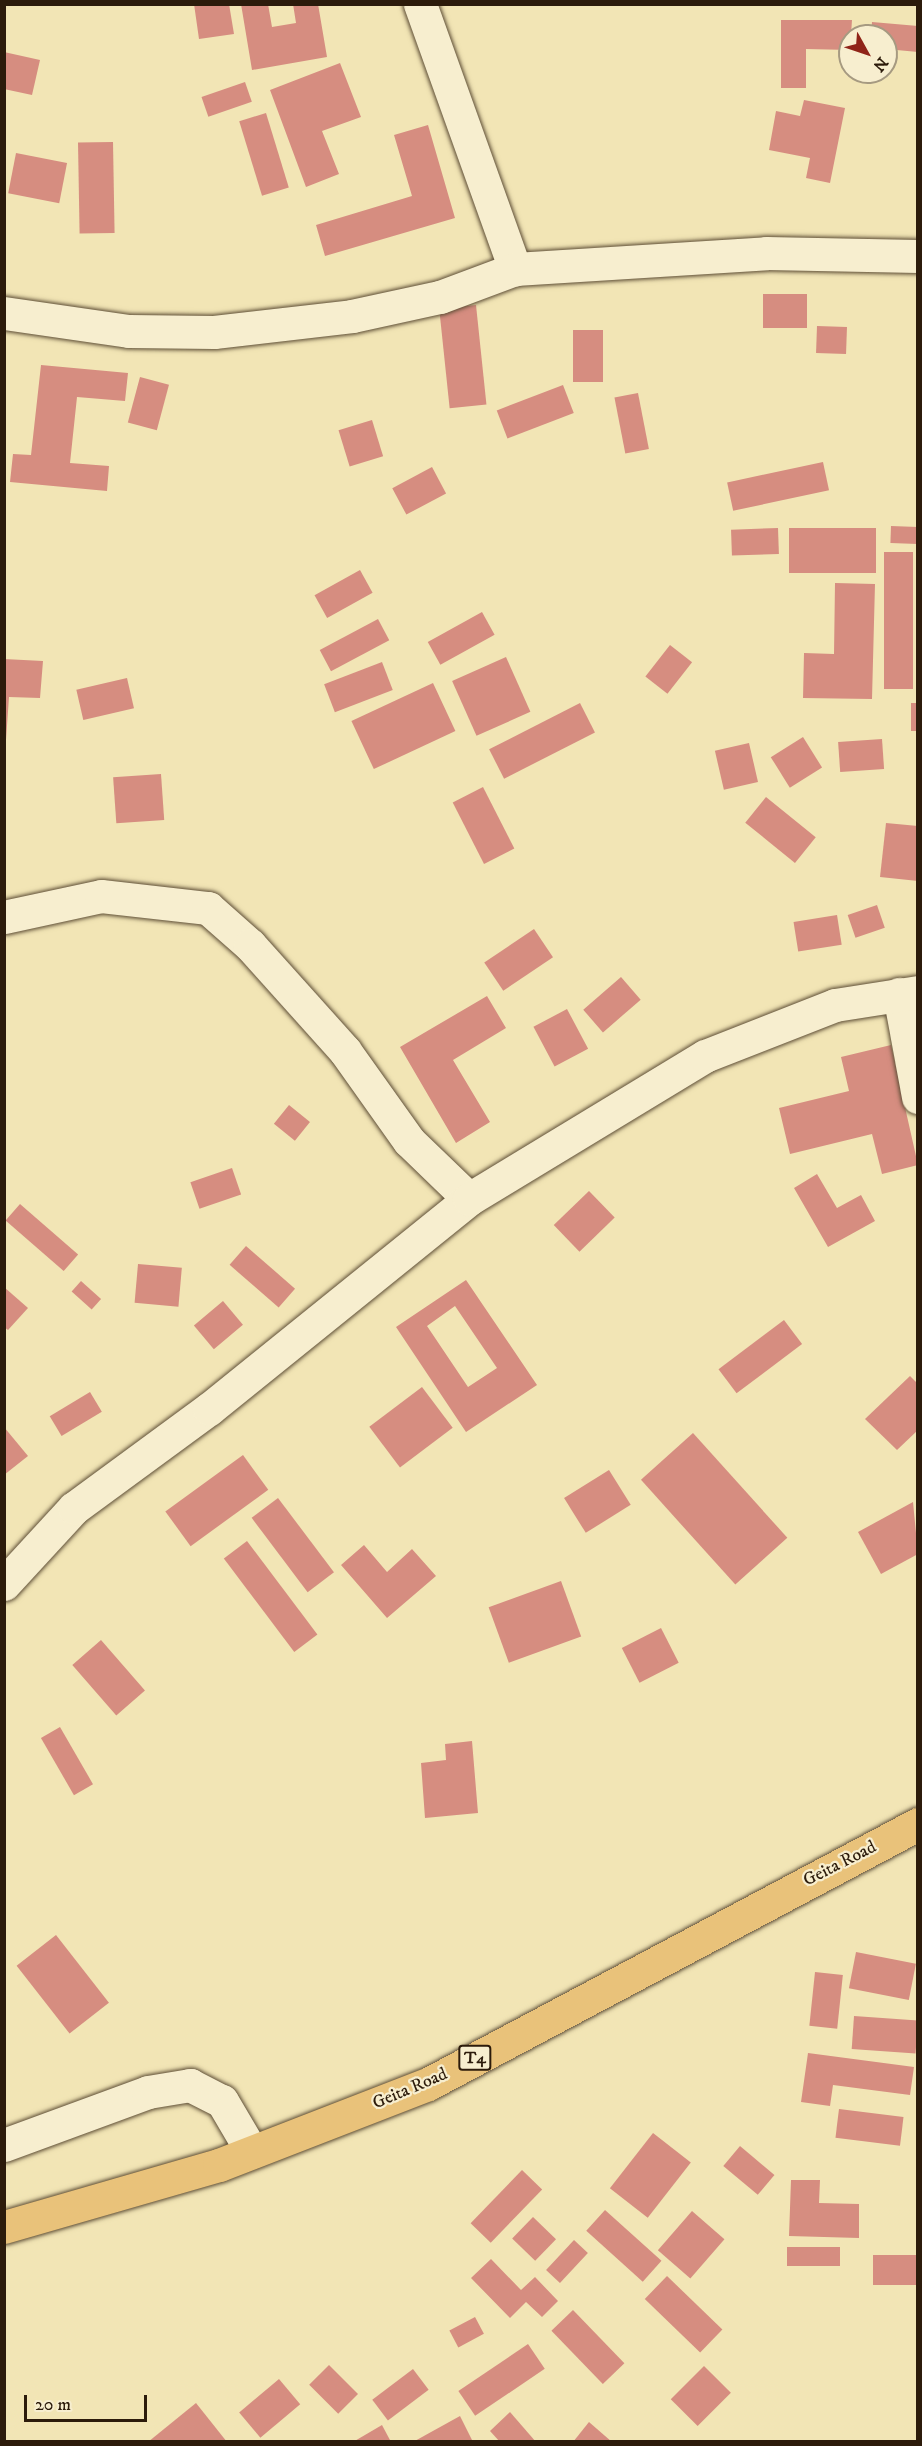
<!DOCTYPE html>
<style>
body{margin:0}
#map{position:relative;width:922px;height:2446px;overflow:hidden;background:#f2e5b5;font-family:"IM FELL DW Pica",serif}
div>[style]{position:absolute}
.building>*{inset:0;background:#d68d80;transform-origin:0 0}
.roads{filter:drop-shadow(0 0 2px #5e4e36) drop-shadow(0 0 2px #5e4e36)}
.minor>*{height:33px;margin:-16.5px;padding:0 16.5px;transform-origin:16.5px;border-radius:16.5px;background:#f7eecf}
.highway>*{height:33px;margin:-16.5px;padding:0 16.5px;transform-origin:16.5px;border-radius:16.5px;background:#e9c27a}
span{translate:-50% -50%;white-space:nowrap;text-align:center;line-height:1.15;-webkit-text-stroke:4.5px #f7eecf;paint-order:stroke}
.shield-label span{padding:2px 4px;background:#f7eecf;border:2px solid;border-radius:4px;-webkit-text-stroke-width:0}
.shield-label{font-size:16px;color:#2c1b0b;font-weight:700}
.street-label{font-size:18px;color:#2c1b0b}
.frame{position:absolute;inset:0;border:6px solid #2c1b0b;pointer-events:none}
.north{position:absolute;left:838px;top:24px;width:60px;height:60px;box-sizing:border-box;background:#f7eecf;border:2px solid #a69a81;border-radius:50%;rotate:130deg;font-size:16px;font-weight:700;line-height:24px;text-align:center;color:#2c1b0b}
.north::after{content:'';display:block;margin:auto;width:21px;height:27px;background:#8f2418;clip-path:polygon(50% 0,100% 100%,50% 72%,0 100%)}
.scale{position:absolute;left:24px;top:2395px;width:123px;height:27px;box-sizing:border-box;border:3px solid #2c1b0b;border-top:0;padding-left:8px;font-size:18px;line-height:21px;white-space:nowrap;color:#2c1b0b;-webkit-text-stroke:4px #f7eecf;paint-order:stroke}
</style>
<div id="map">
<div class="building">
<i style="clip-path:polygon(194px 4px,229px 4px,234px 34px,199px 39px)"></i>
<i style="clip-path:polygon(241px 4px,268px 4px,272px 27px,296px 23px,293px 4px,318px 4px,327px 57px,252px 70px)"></i>
<i style="clip-path:polygon(781px 20px,852px 20px,850px 50px,806px 49px,806px 88px,781px 88px)"></i>
<i style="clip-path:polygon(872px 22px,918px 26px,918px 52px,886px 49px,886px 36px,871px 36px)"></i>
<i style="clip-path:polygon(4px 52px,40px 60px,32px 95px,4px 89px)"></i>
<i style="clip-path:polygon(340px 63px,361px 117px,322px 131px,339px 174px,306px 187px,270px 90px)"></i>
<i style="left:245px;top:82px;width:21px;height:46px;rotate:71deg"></i>
<i style="clip-path:polygon(804px 100px,845px 108px,830px 183px,806px 178px,810px 158px,769px 150px,776px 111px,800px 116px)"></i>
<i style="left:266px;top:113px;width:78px;height:28px;rotate:73deg"></i>
<i style="clip-path:polygon(428px 125px,455px 218px,325px 256px,316px 225px,412px 196px,394px 135px)"></i>
<i style="left:113px;top:142px;width:91px;height:35px;rotate:89deg"></i>
<i style="left:16px;top:153px;width:52px;height:41px;rotate:11deg"></i>
<i style="left:763px;top:294px;width:44px;height:34px"></i>
<i style="left:476px;top:305px;width:100px;height:37px;rotate:84deg"></i>
<i style="left:817px;top:326px;width:30px;height:27px;rotate:2deg"></i>
<i style="left:603px;top:330px;width:52px;height:30px;rotate:90deg"></i>
<i style="clip-path:polygon(41px 365px,128px 373px,125px 401px,77px 397px,70px 463px,109px 466px,107px 491px,10px 482px,13px 454px,31px 455px)"></i>
<i style="left:140px;top:377px;width:30px;height:47px;rotate:15deg"></i>
<i style="left:563px;top:385px;width:30px;height:71px;rotate:69deg"></i>
<i style="left:638px;top:393px;width:57px;height:24px;rotate:79deg"></i>
<i style="left:372px;top:420px;width:38px;height:35px;rotate:73deg"></i>
<i style="left:823px;top:462px;width:29px;height:98px;rotate:78deg"></i>
<i style="left:432px;top:467px;width:30px;height:45px;rotate:62deg"></i>
<i style="left:891px;top:526px;width:27px;height:17px;rotate:2deg"></i>
<i style="left:778px;top:528px;width:26px;height:47px;rotate:88deg"></i>
<i style="left:789px;top:528px;width:87px;height:45px"></i>
<i style="left:884px;top:552px;width:29px;height:137px"></i>
<i style="left:360px;top:570px;width:26px;height:52px;rotate:61deg"></i>
<i style="clip-path:polygon(835px 583px,875px 584px,872px 699px,803px 698px,804px 653px,834px 654px)"></i>
<i style="left:482px;top:612px;width:26px;height:62px;rotate:61deg"></i>
<i style="left:378px;top:619px;width:24px;height:66px;rotate:62deg"></i>
<i style="left:670px;top:645px;width:28px;height:40px;rotate:38deg"></i>
<i style="left:506px;top:657px;width:60px;height:59px;rotate:66deg"></i>
<i style="clip-path:polygon(4px 659px,43px 661px,40px 698px,9px 697px,6px 740px)"></i>
<i style="left:382px;top:662px;width:30px;height:62px;rotate:69deg"></i>
<i style="left:127px;top:678px;width:31px;height:52px;rotate:77deg"></i>
<i style="left:433px;top:683px;width:53px;height:90px;rotate:65deg"></i>
<i style="left:580px;top:703px;width:33px;height:102px;rotate:63deg"></i>
<i style="left:911px;top:703px;width:7px;height:28px"></i>
<i style="left:803px;top:737px;width:36px;height:38px;rotate:58deg"></i>
<i style="left:882px;top:739px;width:30px;height:44px;rotate:86deg"></i>
<i style="left:749px;top:743px;width:40px;height:35px;rotate:77deg"></i>
<i style="left:161px;top:774px;width:46px;height:48px;rotate:86deg"></i>
<i style="left:483px;top:787px;width:69px;height:34px;rotate:63deg"></i>
<i style="left:766px;top:797px;width:64px;height:33px;rotate:39deg"></i>
<i style="clip-path:polygon(886px 823px,918px 826px,918px 881px,880px 877px)"></i>
<i style="left:877px;top:905px;width:24px;height:31px;rotate:71deg"></i>
<i style="left:837px;top:915px;width:30px;height:44px;rotate:81deg"></i>
<i style="left:534px;top:929px;width:34px;height:60px;rotate:56deg"></i>
<i style="left:621px;top:977px;width:30px;height:50px;rotate:49deg"></i>
<i style="clip-path:polygon(487px 996px,506px 1028px,453px 1060px,490px 1122px,456px 1143px,400px 1047px)"></i>
<i style="left:567px;top:1009px;width:45px;height:38px;rotate:62deg"></i>
<i style="clip-path:polygon(891px 1045px,918px 1165px,882px 1174px,872px 1134px,790px 1154px,779px 1108px,849px 1091px,841px 1057px)"></i>
<i style="left:289px;top:1105px;width:27px;height:24px;rotate:39deg"></i>
<i style="left:232px;top:1168px;width:28px;height:44px;rotate:71deg"></i>
<i style="clip-path:polygon(817px 1174px,837px 1208px,861px 1195px,875px 1221px,828px 1247px,794px 1188px)"></i>
<i style="left:589px;top:1191px;width:37px;height:49px;rotate:46deg"></i>
<i style="left:20px;top:1204px;width:77px;height:22px;rotate:41deg"></i>
<i style="left:246px;top:1246px;width:65px;height:25px;rotate:41deg"></i>
<i style="left:138px;top:1264px;width:44px;height:39px;rotate:5deg"></i>
<i style="clip-path:polygon(evenodd,466px 1280px,537px 1385px,466px 1432px,396px 1327px,466px 1280px,455px 1306px,497px 1368px,468px 1387px,427px 1326px,455px 1306px)"></i>
<i style="left:81px;top:1281px;width:27px;height:14px;rotate:42deg"></i>
<i style="clip-path:polygon(4px 1287px,28px 1308px,8px 1330px,4px 1327px)"></i>
<i style="left:223px;top:1301px;width:31px;height:38px;rotate:50deg"></i>
<i style="left:784px;top:1320px;width:30px;height:82px;rotate:53deg"></i>
<i style="clip-path:polygon(910px 1376px,918px 1384px,918px 1430px,897px 1450px,865px 1419px)"></i>
<i style="left:422px;top:1387px;width:51px;height:66px;rotate:53deg"></i>
<i style="left:90px;top:1392px;width:23px;height:47px;rotate:59deg"></i>
<i style="clip-path:polygon(4px 1427px,28px 1456px,4px 1475px)"></i>
<i style="left:693px;top:1433px;width:141px;height:70px;rotate:48deg"></i>
<i style="left:243px;top:1455px;width:43px;height:96px;rotate:54deg"></i>
<i style="left:609px;top:1470px;width:41px;height:53px;rotate:58deg"></i>
<i style="left:278px;top:1498px;width:93px;height:33px;rotate:53deg"></i>
<i style="clip-path:polygon(913px 1502px,918px 1554px,881px 1574px,858px 1532px)"></i>
<i style="left:247px;top:1541px;width:117px;height:29px;rotate:53deg"></i>
<i style="clip-path:polygon(364px 1545px,387px 1572px,412px 1549px,436px 1576px,387px 1618px,341px 1565px)"></i>
<i style="left:561px;top:1581px;width:59px;height:77px;rotate:70deg"></i>
<i style="left:661px;top:1628px;width:39px;height:44px;rotate:63deg"></i>
<i style="left:101px;top:1640px;width:67px;height:38px;rotate:49deg"></i>
<i style="left:60px;top:1727px;width:66px;height:22px;rotate:60deg"></i>
<i style="clip-path:polygon(472px 1741px,478px 1813px,425px 1818px,421px 1763px,446px 1760px,445px 1744px)"></i>
<i style="left:56px;top:1935px;width:86px;height:50px;rotate:52deg"></i>
<i style="left:856px;top:1952px;width:61px;height:37px;rotate:11deg"></i>
<i style="left:815px;top:1972px;width:28px;height:54px;rotate:6deg"></i>
<i style="left:854px;top:2016px;width:64px;height:33px;rotate:4deg"></i>
<i style="clip-path:polygon(808px 2053px,914px 2067px,910px 2095px,833px 2085px,830px 2106px,801px 2102px)"></i>
<i style="left:839px;top:2109px;width:65px;height:29px;rotate:7deg"></i>
<i style="left:653px;top:2133px;width:48px;height:70px;rotate:38deg"></i>
<i style="left:740px;top:2146px;width:45px;height:26px;rotate:40deg"></i>
<i style="left:522px;top:2170px;width:28px;height:74px;rotate:44deg"></i>
<i style="clip-path:polygon(791px 2180px,820px 2180px,819px 2203px,859px 2204px,859px 2238px,789px 2236px)"></i>
<i style="left:605px;top:2210px;width:76px;height:28px;rotate:42deg"></i>
<i style="left:692px;top:2211px;width:43px;height:52px;rotate:41deg"></i>
<i style="left:533px;top:2217px;width:32px;height:30px;rotate:44deg"></i>
<i style="left:574px;top:2240px;width:19px;height:41px;rotate:43deg"></i>
<i style="left:840px;top:2247px;width:19px;height:53px;rotate:90deg"></i>
<i style="left:918px;top:2255px;width:30px;height:45px;rotate:90deg"></i>
<i style="clip-path:polygon(491px 2259px,521px 2290px,535px 2277px,558px 2301px,542px 2317px,526px 2302px,510px 2318px,471px 2278px)"></i>
<i style="left:667px;top:2276px;width:77px;height:32px;rotate:44deg"></i>
<i style="left:573px;top:2310px;width:74px;height:30px;rotate:46deg"></i>
<i style="left:475px;top:2317px;width:19px;height:29px;rotate:62deg"></i>
<i style="left:528px;top:2344px;width:30px;height:84px;rotate:56deg"></i>
<i style="left:329px;top:2365px;width:41px;height:28px;rotate:45deg"></i>
<i style="left:704px;top:2366px;width:38px;height:47px;rotate:45deg"></i>
<i style="left:413px;top:2369px;width:26px;height:51px;rotate:53deg"></i>
<i style="left:279px;top:2379px;width:33px;height:52px;rotate:50deg"></i>
<i style="clip-path:polygon(196px 2403px,227px 2442px,148px 2442px)"></i>
<i style="clip-path:polygon(510px 2412px,536px 2442px,500px 2442px,490px 2431px)"></i>
<i style="clip-path:polygon(460px 2416px,473px 2442px,413px 2442px)"></i>
<i style="clip-path:polygon(589px 2422px,612px 2442px,573px 2442px)"></i>
<i style="clip-path:polygon(382px 2425px,391px 2442px,353px 2442px)"></i>
</div>
<div class="roads">
<div class="minor">
<i style="left:420px;top:4px;width:282px;rotate:70.3deg"></i>
<i style="left:4px;top:313px;width:126px;rotate:8.2deg"></i>
<i style="left:129px;top:331px;width:85px;rotate:0.7deg"></i>
<i style="left:214px;top:332px;width:139px;rotate:-6.6deg"></i>
<i style="left:352px;top:316px;width:90px;rotate:-12.2deg"></i>
<i style="left:440px;top:297px;width:80px;rotate:-20.5deg"></i>
<i style="left:515px;top:269px;width:252px;rotate:-3.6deg"></i>
<i style="left:766px;top:253px;width:152px;rotate:1.1deg"></i>
<i style="left:4px;top:917px;width:99px;rotate:-12.2deg"></i>
<i style="left:101px;top:896px;width:108px;rotate:6.4deg"></i>
<i style="left:208px;top:908px;width:56px;rotate:41.4deg"></i>
<i style="left:250px;top:945px;width:142px;rotate:48.1deg"></i>
<i style="left:345px;top:1051px;width:110px;rotate:54.6deg"></i>
<i style="left:409px;top:1141px;width:83px;rotate:44deg"></i>
<i style="left:899px;top:994px;width:105px;rotate:79.5deg"></i>
<i style="left:4px;top:1584px;width:103px;rotate:-47.4deg"></i>
<i style="left:74px;top:1508px;width:167px;rotate:-36.3deg"></i>
<i style="left:209px;top:1409px;width:334px;rotate:-38.9deg"></i>
<i style="left:469px;top:1199px;width:276px;rotate:-31.2deg"></i>
<i style="left:705px;top:1056px;width:140px;rotate:-21.4deg"></i>
<i style="left:835px;top:1005px;width:84px;rotate:-8.9deg"></i>
<i style="left:4px;top:2145px;width:153px;rotate:-20.2deg"></i>
<i style="left:148px;top:2092px;width:43px;rotate:-9.5deg"></i>
<i style="left:190px;top:2085px;width:36px;rotate:27deg"></i>
<i style="left:222px;top:2101px;width:59px;rotate:59.5deg"></i>
</div>
<div class="highway">
<i style="left:4px;top:2227px;width:224px;rotate:-16.1deg"></i>
<i style="left:219px;top:2165px;width:224px;rotate:-21.2deg"></i>
<i style="left:428px;top:2084px;width:555px;rotate:-27.95deg"></i>
</div>
</div>
<div class="shield-label">
<span style="left:475px;top:2058px">T4</span>
</div>
<div class="street-label">
<span style="left:840px;top:1864px;rotate:-27deg">Geita Road</span>
<span style="left:410px;top:2089px;rotate:-23deg">Geita Road</span>
</div>
<div class="frame"></div>
<div class="north">N</div>
<div class="scale">20 m</div>
</div>
